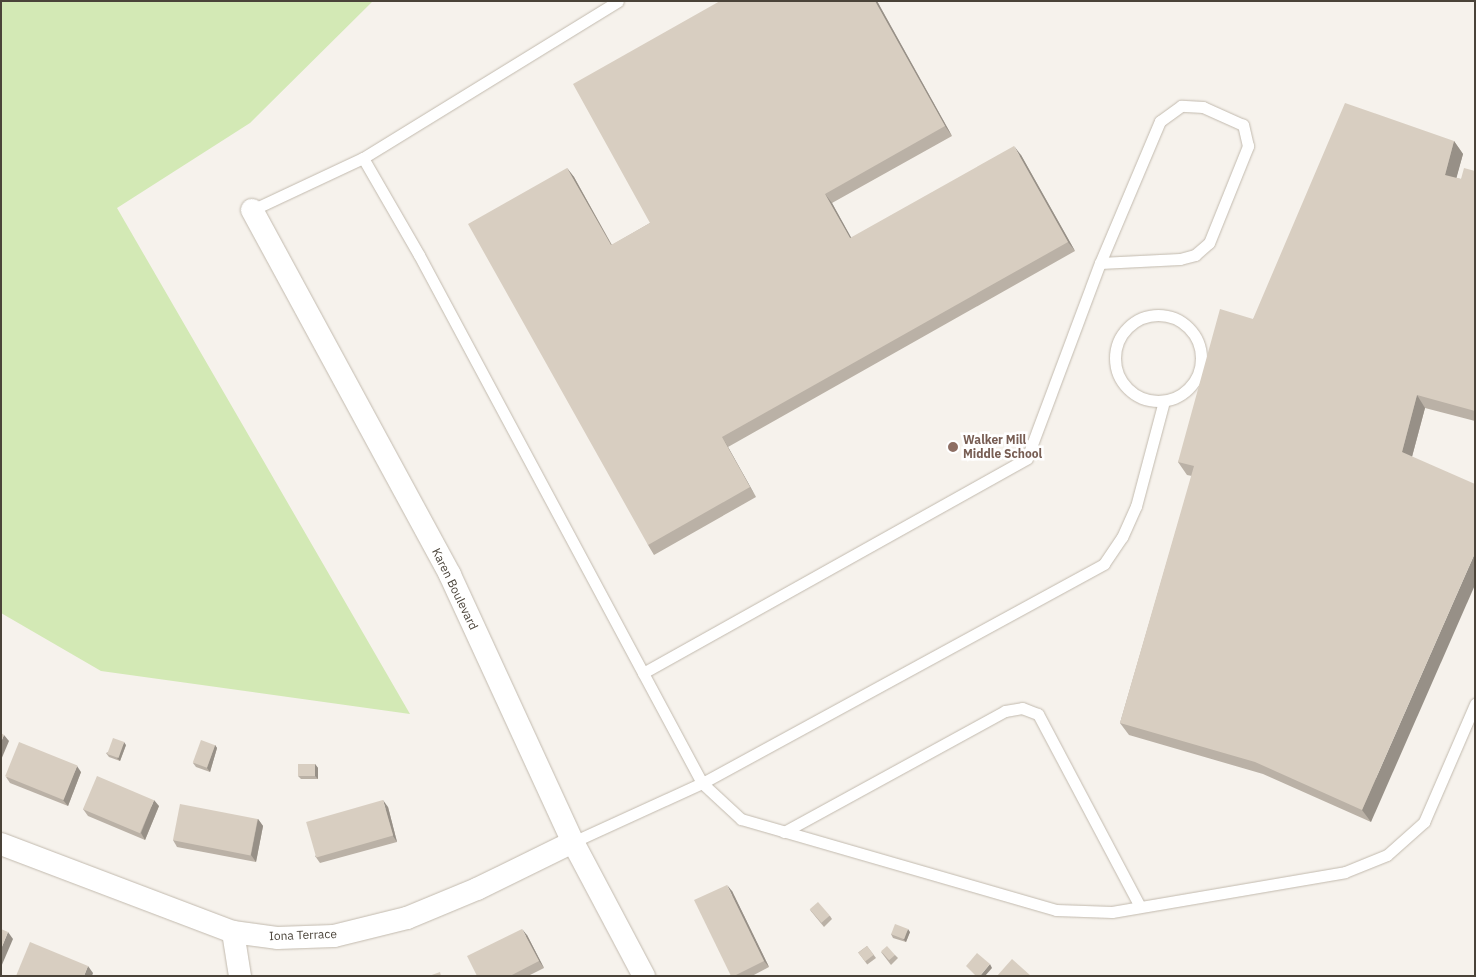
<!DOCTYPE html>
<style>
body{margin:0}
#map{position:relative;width:1476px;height:977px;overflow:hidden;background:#f6f2ec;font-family:"IBM Plex Sans",sans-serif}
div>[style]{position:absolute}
.green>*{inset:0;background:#d3e9b5}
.roads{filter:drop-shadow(0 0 1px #c2baae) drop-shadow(0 0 1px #c2baae)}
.service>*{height:11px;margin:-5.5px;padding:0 5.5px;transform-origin:5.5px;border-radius:5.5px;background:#fff}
.service>.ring{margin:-5.5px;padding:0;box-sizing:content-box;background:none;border:11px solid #fff;border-radius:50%}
.minor>*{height:22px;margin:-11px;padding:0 11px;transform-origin:11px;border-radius:11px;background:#fff}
.wall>*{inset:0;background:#bab1a6;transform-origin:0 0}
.shaded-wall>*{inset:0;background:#979087}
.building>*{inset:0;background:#d8cec1;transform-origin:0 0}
.dots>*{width:14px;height:14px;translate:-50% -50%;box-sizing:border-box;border:2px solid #fff;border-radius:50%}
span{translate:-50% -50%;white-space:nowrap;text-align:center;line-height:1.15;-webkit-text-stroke:5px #fff;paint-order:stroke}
.education-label{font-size:12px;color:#785e54;font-weight:700}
.left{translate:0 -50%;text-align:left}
.street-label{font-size:12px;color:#4a4339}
.frame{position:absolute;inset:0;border:2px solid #4a4339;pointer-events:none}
</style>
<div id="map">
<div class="green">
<i style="clip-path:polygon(1px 1px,373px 1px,250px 123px,117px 208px,410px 714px,101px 671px,1px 613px)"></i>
</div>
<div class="roads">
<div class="service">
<i style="left:363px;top:158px;width:299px;rotate:-31.6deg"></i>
<i style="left:252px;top:210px;width:123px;rotate:-25.1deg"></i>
<i style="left:363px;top:158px;width:112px;rotate:60deg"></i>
<i style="left:419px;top:255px;width:599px;rotate:61.81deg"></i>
<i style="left:702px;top:783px;width:142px;rotate:155.4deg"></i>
<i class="ring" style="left:1115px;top:315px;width:75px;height:75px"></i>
<i style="left:1164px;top:401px;width:109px;rotate:104.9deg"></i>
<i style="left:1136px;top:506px;width:34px;rotate:114deg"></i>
<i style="left:1122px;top:537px;width:32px;rotate:124deg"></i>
<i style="left:1104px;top:564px;width:458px;rotate:151.4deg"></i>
<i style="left:702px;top:783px;width:53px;rotate:42.7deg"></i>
<i style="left:741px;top:819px;width:328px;rotate:16.1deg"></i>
<i style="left:1056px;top:910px;width:56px;rotate:2deg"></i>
<i style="left:1112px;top:912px;width:236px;rotate:-9.7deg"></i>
<i style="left:1345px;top:872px;width:45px;rotate:-22deg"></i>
<i style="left:1387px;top:855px;width:50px;rotate:-41.7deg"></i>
<i style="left:1424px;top:822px;width:129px;rotate:-66.6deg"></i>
<i style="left:643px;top:673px;width:440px;rotate:-29.2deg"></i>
<i style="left:1027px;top:458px;width:208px;rotate:-69.5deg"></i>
<i style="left:1100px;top:263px;width:80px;rotate:-2.9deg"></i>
<i style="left:1180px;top:259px;width:16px;rotate:-15deg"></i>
<i style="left:1195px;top:255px;width:18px;rotate:-41deg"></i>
<i style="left:1209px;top:243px;width:105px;rotate:-68.1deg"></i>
<i style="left:1248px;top:146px;width:22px;rotate:-103deg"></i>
<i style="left:1243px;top:125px;width:44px;rotate:-155.8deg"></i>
<i style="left:1203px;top:107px;width:22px;rotate:-177deg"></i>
<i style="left:1181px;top:106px;width:26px;rotate:144deg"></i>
<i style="left:1160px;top:121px;width:154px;rotate:112.9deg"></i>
<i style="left:784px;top:832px;width:252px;rotate:-28.7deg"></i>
<i style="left:1005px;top:711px;width:17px;rotate:-10deg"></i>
<i style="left:1022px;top:708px;width:17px;rotate:21deg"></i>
<i style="left:1038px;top:714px;width:218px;rotate:62.1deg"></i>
</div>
<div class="minor">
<i style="left:252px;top:210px;width:415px;rotate:61.5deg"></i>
<i style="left:450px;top:575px;width:294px;rotate:65.3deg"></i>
<i style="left:573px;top:842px;width:152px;rotate:62.1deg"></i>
<i style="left:1px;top:844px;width:248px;rotate:20.8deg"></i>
<i style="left:233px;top:932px;width:44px;rotate:7.8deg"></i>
<i style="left:277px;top:938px;width:57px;rotate:-2deg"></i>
<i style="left:334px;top:936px;width:75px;rotate:-13.9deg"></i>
<i style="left:407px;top:918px;width:76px;rotate:-22.5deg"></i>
<i style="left:477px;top:889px;width:107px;rotate:-26.1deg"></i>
<i style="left:233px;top:932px;width:45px;rotate:81deg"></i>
</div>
</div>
<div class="wall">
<i style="clip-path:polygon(720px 1px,877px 1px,952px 136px,832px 203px,851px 238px,1021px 155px,1075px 251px,728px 447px,756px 497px,654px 555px,648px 545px,567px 168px,574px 177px,612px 245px,650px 223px)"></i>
<i style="clip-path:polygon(1454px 141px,1463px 154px,1456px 178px,1461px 179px,1475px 171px,1475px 421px,1425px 408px,1412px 457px,1371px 822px,1263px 774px,1129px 735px,1120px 723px,1192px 476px,1187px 475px,1178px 462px,1253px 319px)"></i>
<i style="clip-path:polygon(126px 745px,120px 761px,109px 757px,106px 753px)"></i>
<i style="clip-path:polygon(215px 745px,217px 748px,210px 772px,196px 767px,193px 763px)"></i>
<i style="clip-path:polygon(315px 764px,318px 768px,318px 779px,301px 779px,298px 776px)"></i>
<i style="clip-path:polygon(81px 772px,68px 806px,10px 783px,6px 777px)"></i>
<i style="clip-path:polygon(159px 806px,145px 840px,88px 816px,83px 809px)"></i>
<i style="clip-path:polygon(388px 807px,397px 842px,320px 863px,315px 856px)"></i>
<i style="clip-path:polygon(258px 819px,263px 826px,256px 862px,177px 847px,173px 840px)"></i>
<i style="clip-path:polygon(732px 891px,769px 967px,752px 976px,731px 976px)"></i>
<i style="clip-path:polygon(810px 910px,830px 916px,832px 919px,824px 927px)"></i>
<i style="clip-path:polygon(910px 932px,906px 942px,893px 938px,891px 934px)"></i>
<i style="clip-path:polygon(527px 935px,544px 968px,528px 976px,477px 976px)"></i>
<i style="left:867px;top:946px;width:15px;height:11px;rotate:53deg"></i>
<i style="clip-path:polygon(881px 952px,895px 955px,898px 958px,891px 965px)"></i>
</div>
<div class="shaded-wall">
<i style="clip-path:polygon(875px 1px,877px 1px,952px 136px,945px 126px)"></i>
<i style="clip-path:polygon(1454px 141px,1463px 154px,1454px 187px,1445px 175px)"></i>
<i style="clip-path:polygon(1014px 146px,1021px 155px,1075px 251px,1068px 242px)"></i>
<i style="clip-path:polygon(567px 168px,574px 177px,617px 255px,611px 245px)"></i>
<i style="clip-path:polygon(825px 194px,832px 203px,857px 248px,850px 238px)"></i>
<i style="clip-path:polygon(1417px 395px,1425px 408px,1410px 464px,1402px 452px)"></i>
<i style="clip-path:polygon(722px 437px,728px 447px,756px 497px,750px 487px)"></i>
<i style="clip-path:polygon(1475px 553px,1475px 585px,1371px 822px,1362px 810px)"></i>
<i style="clip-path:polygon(4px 735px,9px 741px,1px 760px,1px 742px)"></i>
<i style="clip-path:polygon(124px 742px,126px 745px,120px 761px,117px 758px)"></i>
<i style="clip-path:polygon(215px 745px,217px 748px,210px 772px,207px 768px)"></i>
<i style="clip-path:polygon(315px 764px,318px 768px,318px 779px,315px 776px)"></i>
<i style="clip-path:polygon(77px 766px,81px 772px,68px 806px,63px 800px)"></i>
<i style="clip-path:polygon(154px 800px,159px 806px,145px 840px,141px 833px)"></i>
<i style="clip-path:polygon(383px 800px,388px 807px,397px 842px,393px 836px)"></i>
<i style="clip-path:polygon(258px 819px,263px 826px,256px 862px,251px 855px)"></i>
<i style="clip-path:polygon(727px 885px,732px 891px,769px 967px,764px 961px)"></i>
<i style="clip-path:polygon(522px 929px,527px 935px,544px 968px,539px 961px)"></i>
<i style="clip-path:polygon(908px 929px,910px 932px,906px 942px,903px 939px)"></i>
<i style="clip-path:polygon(8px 932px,13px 939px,1px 967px,1px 949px)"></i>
<i style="clip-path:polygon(990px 964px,992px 968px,985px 976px,980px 976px)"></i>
<i style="clip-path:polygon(88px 966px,93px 973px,92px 976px,84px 976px)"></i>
</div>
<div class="building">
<i style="clip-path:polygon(720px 1px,875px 1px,945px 126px,825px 194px,850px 238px,1014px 146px,1068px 242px,722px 437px,750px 487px,648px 545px,468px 224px,567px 168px,611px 245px,650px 223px,573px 84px)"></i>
<i style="clip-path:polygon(1345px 103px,1454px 141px,1445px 175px,1461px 179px,1464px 168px,1475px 171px,1475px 411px,1417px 395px,1402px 452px,1475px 484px,1475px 553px,1362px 810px,1255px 762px,1120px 723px,1194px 466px,1178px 462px,1220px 309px,1253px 319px)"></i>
<i style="clip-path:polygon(1px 733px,4px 735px,1px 742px)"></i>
<i style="left:113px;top:738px;width:12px;height:17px;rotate:20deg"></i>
<i style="left:201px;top:740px;width:15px;height:24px;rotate:20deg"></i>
<i style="left:19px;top:742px;width:63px;height:37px;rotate:22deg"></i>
<i style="left:315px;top:764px;width:12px;height:17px;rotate:90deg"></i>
<i style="left:97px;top:776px;width:62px;height:36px;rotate:23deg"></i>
<i style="left:383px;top:800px;width:37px;height:80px;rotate:74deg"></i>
<i style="left:180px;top:804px;width:79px;height:37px;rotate:11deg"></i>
<i style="clip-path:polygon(727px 885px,764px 961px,734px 976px,731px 976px,694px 900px)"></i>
<i style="left:818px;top:902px;width:18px;height:11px;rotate:49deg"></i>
<i style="left:895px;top:924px;width:14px;height:11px;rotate:21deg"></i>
<i style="clip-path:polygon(1px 929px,8px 932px,1px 949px)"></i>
<i style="clip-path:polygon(522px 929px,539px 961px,510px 976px,477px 976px,467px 956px)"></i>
<i style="clip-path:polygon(30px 942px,88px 966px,84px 976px,16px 976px)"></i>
<i style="left:867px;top:946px;width:11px;height:11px;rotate:52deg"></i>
<i style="left:887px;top:946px;width:12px;height:8px;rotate:48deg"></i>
<i style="clip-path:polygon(977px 953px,990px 964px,980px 976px,976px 976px,966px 966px)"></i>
<i style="clip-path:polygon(1012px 959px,1031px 976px,997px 976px)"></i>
<i style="clip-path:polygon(440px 972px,441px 976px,429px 976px)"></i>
</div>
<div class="dots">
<i style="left:953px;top:447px;background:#8d6e63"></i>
</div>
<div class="education-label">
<span class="left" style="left:963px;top:447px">Walker Mill<br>Middle School</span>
</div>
<div class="street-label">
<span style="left:455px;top:589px;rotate:64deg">Karen Boulevard</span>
<span style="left:303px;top:935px;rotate:-2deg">Iona Terrace</span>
</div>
<div class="frame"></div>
</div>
